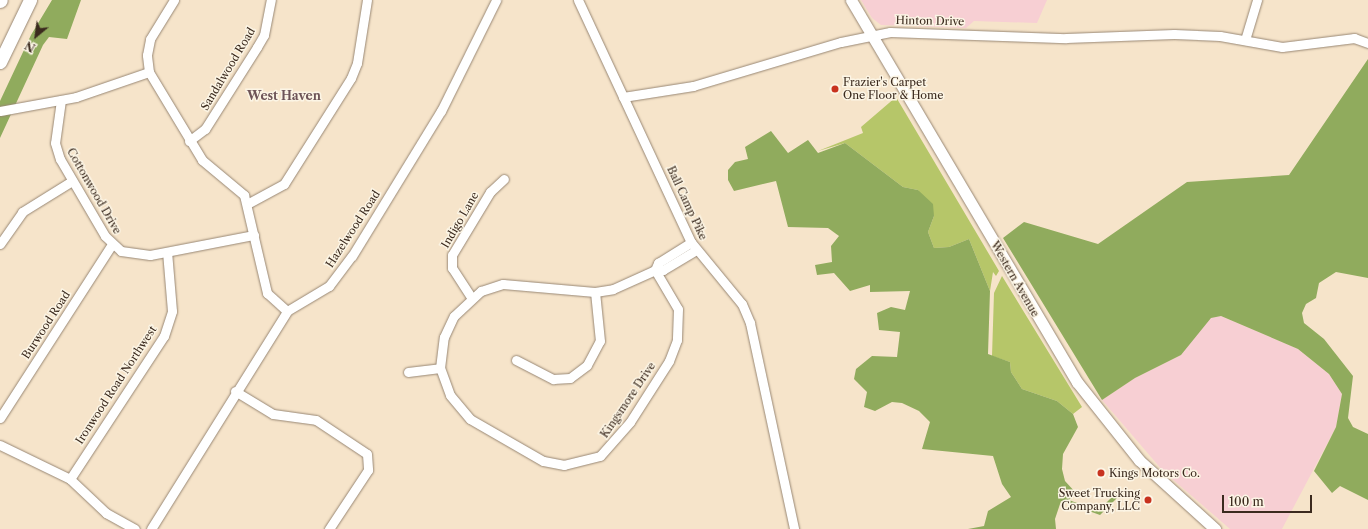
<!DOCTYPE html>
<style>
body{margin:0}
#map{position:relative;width:1368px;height:529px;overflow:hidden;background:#f6e4ca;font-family:"Libre Caslon Text",serif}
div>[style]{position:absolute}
.built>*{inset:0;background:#f7cfd3}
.green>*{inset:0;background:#b6c669}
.forest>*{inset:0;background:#90ab5d}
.roads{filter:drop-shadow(0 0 1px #988774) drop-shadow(0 0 1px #988774)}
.minor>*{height:9px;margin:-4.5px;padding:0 4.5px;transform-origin:4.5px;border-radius:4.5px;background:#fff}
.major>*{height:11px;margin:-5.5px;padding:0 5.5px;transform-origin:5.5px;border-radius:5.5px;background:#fff}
.highway>*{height:13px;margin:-6.5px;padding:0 6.5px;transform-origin:6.5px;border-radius:6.5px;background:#fff}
.dots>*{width:11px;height:11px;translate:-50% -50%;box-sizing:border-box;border:2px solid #fcf5e5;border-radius:50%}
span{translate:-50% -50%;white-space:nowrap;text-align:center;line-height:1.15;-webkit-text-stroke:3px #fcf5e5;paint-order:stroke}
.street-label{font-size:11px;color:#3b2a1e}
.poi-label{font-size:11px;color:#3b2a1e}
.left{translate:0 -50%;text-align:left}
.right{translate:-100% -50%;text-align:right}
.neighbourhood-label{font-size:12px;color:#6e5457;font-weight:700}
.north{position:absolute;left:16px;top:16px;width:40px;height:40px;-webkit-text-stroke:3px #fcf5e5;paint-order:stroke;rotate:209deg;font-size:11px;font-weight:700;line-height:16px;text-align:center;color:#3b2a1e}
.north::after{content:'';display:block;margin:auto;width:14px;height:18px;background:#3b2a1e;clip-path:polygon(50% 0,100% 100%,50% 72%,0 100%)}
.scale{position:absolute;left:1222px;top:495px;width:90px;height:18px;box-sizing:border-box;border:2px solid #3b2a1e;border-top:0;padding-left:5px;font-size:12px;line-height:14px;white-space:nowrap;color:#3b2a1e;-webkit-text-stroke:3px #fcf5e5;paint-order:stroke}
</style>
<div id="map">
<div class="built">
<i style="clip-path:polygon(861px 0,1047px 0,1037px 23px,974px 21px,966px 28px,881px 25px,872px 18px)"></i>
<i style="clip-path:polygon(1221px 316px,1298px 349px,1329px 374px,1342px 394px,1336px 427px,1282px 529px,1230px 529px,1163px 471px,1102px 400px,1135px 378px,1181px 355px,1210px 318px)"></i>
</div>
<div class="green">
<i style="clip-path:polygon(896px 97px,999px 271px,996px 276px,993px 272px,990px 291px,969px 239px,949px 247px,934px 248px,928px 232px,934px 216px,918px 190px,903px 187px,845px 143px,818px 151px,863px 133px,861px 127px)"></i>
<i style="clip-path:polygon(1002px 276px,1082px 407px,1073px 414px,1057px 401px,1022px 389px,1011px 372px,1010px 362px,992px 356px,994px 293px)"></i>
</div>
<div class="forest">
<i style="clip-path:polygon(52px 0,81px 0,67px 39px,49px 37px,43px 45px,0 138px,0 101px,31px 35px)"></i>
<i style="clip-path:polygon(1368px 59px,1368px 278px,1336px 272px,1319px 283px,1316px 298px,1306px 304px,1302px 313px,1304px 323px,1324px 339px,1353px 376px,1348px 418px,1353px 427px,1368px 434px,1368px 500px,1340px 486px,1332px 493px,1314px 471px,1336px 427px,1342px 394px,1329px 374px,1298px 349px,1221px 316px,1211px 318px,1181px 355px,1135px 378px,1102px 400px,1003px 238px,1024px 222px,1098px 244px,1187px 182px,1289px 175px)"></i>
<i style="clip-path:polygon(771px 131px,788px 153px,808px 140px,818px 153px,845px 143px,903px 187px,918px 190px,933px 204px,934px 216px,928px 232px,934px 248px,949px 247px,969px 239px,990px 291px,988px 354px,1010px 362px,1011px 372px,1022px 389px,1057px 401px,1073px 414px,1078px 427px,1063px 454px,1062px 469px,1065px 481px,1076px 493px,1069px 500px,1098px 511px,1120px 489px,1123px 492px,1100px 515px,1061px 501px,1055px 519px,1056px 529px,968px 529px,984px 526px,988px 511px,1011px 497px,1002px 484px,993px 456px,922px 449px,930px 422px,919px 411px,902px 403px,892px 402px,875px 411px,864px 407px,867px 392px,854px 379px,856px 369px,872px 356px,897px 357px,900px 332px,879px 330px,877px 313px,891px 307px,905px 310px,910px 291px,870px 292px,870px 285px,850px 291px,834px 273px,817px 275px,815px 265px,832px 262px,831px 246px,839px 236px,828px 228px,788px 227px,776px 181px,734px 191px,728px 180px,728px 170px,735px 162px,748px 159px,745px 147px)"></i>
</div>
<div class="roads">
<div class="minor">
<i style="left:578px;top:0;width:267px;rotate:65deg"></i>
<i style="left:691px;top:242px;width:80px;rotate:50.6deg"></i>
<i style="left:742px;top:304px;width:21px;rotate:67deg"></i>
<i style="left:750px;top:323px;width:211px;rotate:77.9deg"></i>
<i style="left:1245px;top:40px;width:42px;rotate:-73.3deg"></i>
<i style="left:149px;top:72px;width:103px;rotate:58.9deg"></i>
<i style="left:202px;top:160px;width:55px;rotate:39.8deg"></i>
<i style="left:244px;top:195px;width:101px;rotate:76.8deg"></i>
<i style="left:267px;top:293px;width:27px;rotate:42deg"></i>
<i style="left:149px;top:72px;width:17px;rotate:-97deg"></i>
<i style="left:147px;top:55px;width:16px;rotate:-79deg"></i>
<i style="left:150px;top:39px;width:46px;rotate:-58.4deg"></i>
<i style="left:623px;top:97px;width:71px;rotate:-8.9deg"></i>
<i style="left:693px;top:86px;width:154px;rotate:-16.6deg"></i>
<i style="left:841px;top:42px;width:50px;rotate:-11.5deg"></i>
<i style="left:890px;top:32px;width:176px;rotate:2deg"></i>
<i style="left:1066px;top:38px;width:108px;rotate:-2.1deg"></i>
<i style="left:1174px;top:34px;width:46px;rotate:2.5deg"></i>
<i style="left:1220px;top:36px;width:63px;rotate:10.1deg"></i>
<i style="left:1282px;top:47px;width:73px;rotate:-7.1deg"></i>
<i style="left:1354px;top:38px;width:15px;rotate:20deg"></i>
<i style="left:61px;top:100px;width:43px;rotate:97.9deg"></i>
<i style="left:55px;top:143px;width:17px;rotate:73deg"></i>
<i style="left:60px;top:159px;width:89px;rotate:59.7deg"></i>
<i style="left:105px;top:236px;width:22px;rotate:43deg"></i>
<i style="left:121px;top:251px;width:29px;rotate:8deg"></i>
<i style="left:150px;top:255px;width:106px;rotate:-10.9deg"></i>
<i style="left:0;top:111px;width:77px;rotate:-10.4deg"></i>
<i style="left:76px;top:97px;width:77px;rotate:-18.9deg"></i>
<i style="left:189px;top:141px;width:20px;rotate:-37deg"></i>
<i style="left:205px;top:129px;width:97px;rotate:-57.6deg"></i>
<i style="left:257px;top:47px;width:14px;rotate:-60deg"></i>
<i style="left:264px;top:35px;width:36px;rotate:-79deg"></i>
<i style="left:247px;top:204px;width:42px;rotate:-28.4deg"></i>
<i style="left:284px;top:184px;width:125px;rotate:-57.7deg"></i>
<i style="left:351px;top:78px;width:16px;rotate:-68deg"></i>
<i style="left:357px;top:63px;width:64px;rotate:-81deg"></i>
<i style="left:0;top:244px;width:39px;rotate:-55deg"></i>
<i style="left:22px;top:212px;width:59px;rotate:-31.8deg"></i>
<i style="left:655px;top:270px;width:45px;rotate:59.5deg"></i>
<i style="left:678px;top:309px;width:31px;rotate:92deg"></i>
<i style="left:677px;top:340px;width:22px;rotate:111deg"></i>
<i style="left:669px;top:361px;width:72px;rotate:122.6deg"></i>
<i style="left:630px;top:422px;width:45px;rotate:131.4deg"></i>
<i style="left:600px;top:456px;width:37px;rotate:166deg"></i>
<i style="left:564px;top:465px;width:21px;rotate:-169deg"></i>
<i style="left:543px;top:461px;width:84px;rotate:-150.1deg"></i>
<i style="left:470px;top:419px;width:31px;rotate:-130deg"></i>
<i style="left:450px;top:395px;width:29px;rotate:-110deg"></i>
<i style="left:440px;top:368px;width:31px;rotate:-83deg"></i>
<i style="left:444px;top:337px;width:23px;rotate:-65deg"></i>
<i style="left:454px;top:316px;width:37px;rotate:-43deg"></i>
<i style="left:481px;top:291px;width:23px;rotate:-18deg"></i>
<i style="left:503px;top:284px;width:92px;rotate:5deg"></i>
<i style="left:595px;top:292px;width:18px;rotate:-9deg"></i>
<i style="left:613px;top:289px;width:46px;rotate:-24.3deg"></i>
<i style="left:655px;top:270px;width:8px"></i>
<i style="left:663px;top:270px;width:39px;rotate:-31deg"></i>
<i style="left:655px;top:270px;width:8px;rotate:-67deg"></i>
<i style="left:658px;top:263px;width:39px;rotate:-32deg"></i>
<i style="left:471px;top:297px;width:35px;rotate:-123deg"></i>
<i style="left:452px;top:268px;width:13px;rotate:-90deg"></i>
<i style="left:452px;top:255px;width:74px;rotate:-58.9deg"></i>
<i style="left:490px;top:192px;width:19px;rotate:-43deg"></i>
<i style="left:516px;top:360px;width:42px;rotate:27.2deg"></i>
<i style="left:553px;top:379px;width:17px;rotate:-3deg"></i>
<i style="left:570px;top:378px;width:21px;rotate:-37deg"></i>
<i style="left:587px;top:365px;width:27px;rotate:-62deg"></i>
<i style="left:600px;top:341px;width:49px;rotate:-95.8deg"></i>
<i style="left:408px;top:372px;width:32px;rotate:-7deg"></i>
<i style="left:235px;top:391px;width:44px;rotate:31.2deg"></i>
<i style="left:273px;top:414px;width:43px;rotate:7.9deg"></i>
<i style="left:316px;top:420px;width:61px;rotate:33.7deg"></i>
<i style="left:367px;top:454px;width:16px;rotate:86deg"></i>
<i style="left:368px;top:470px;width:71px;rotate:123.5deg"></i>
<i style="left:0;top:418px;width:207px;rotate:-57.2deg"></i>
<i style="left:0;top:445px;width:78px;rotate:25.9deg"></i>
<i style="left:70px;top:479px;width:50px;rotate:43.4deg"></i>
<i style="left:106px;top:513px;width:33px;rotate:29deg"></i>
<i style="left:70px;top:479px;width:171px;rotate:-56.7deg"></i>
<i style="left:164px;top:336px;width:26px;rotate:-72deg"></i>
<i style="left:172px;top:311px;width:59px;rotate:-94.8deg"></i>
<i style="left:151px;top:529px;width:257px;rotate:-58deg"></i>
<i style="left:287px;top:311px;width:49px;rotate:-30.8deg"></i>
<i style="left:329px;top:286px;width:38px;rotate:-53deg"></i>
<i style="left:352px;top:256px;width:170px;rotate:-58.5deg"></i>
<i style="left:441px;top:111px;width:124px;rotate:-63.6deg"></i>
</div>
<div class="major">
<i style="left:851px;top:0;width:444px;rotate:59.4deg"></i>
<i style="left:1077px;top:382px;width:100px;rotate:51.5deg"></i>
<i style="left:1139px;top:460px;width:103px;rotate:42.2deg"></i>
</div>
<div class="highway">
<i style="left:0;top:1px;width:1px;rotate:-45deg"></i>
<i style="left:0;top:62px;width:69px;rotate:-64.2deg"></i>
</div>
</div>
<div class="dots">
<i style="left:835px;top:89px;background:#c8321e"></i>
<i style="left:1101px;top:473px;background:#c8321e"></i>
<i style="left:1148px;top:500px;background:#c8321e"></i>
</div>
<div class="street-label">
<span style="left:930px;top:21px;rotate:1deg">Hinton Drive</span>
<span style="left:228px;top:69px;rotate:-59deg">Sandalwood Road</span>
<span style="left:94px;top:191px;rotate:60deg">Cottonwood Drive</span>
<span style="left:687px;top:203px;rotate:65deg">Ball Camp Pike</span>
<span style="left:460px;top:220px;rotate:-60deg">Indigo Lane</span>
<span style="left:353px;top:229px;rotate:-57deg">Hazelwood Road</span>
<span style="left:1015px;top:279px;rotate:60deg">Western Avenue</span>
<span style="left:46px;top:325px;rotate:-57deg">Burwood Road</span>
<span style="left:116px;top:385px;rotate:-57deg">Ironwood Road Northwest</span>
<span style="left:628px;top:400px;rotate:-56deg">Kingsmore Drive</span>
</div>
<div class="poi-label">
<span class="left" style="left:843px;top:89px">Frazier's Carpet<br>One Floor &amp; Home</span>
<span class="left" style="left:1109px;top:473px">Kings Motors Co.</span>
<span class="right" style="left:1140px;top:500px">Sweet Trucking<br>Company, LLC</span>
</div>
<div class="neighbourhood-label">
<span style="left:284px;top:96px">West Haven</span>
</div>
<div class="north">N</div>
<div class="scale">100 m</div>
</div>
